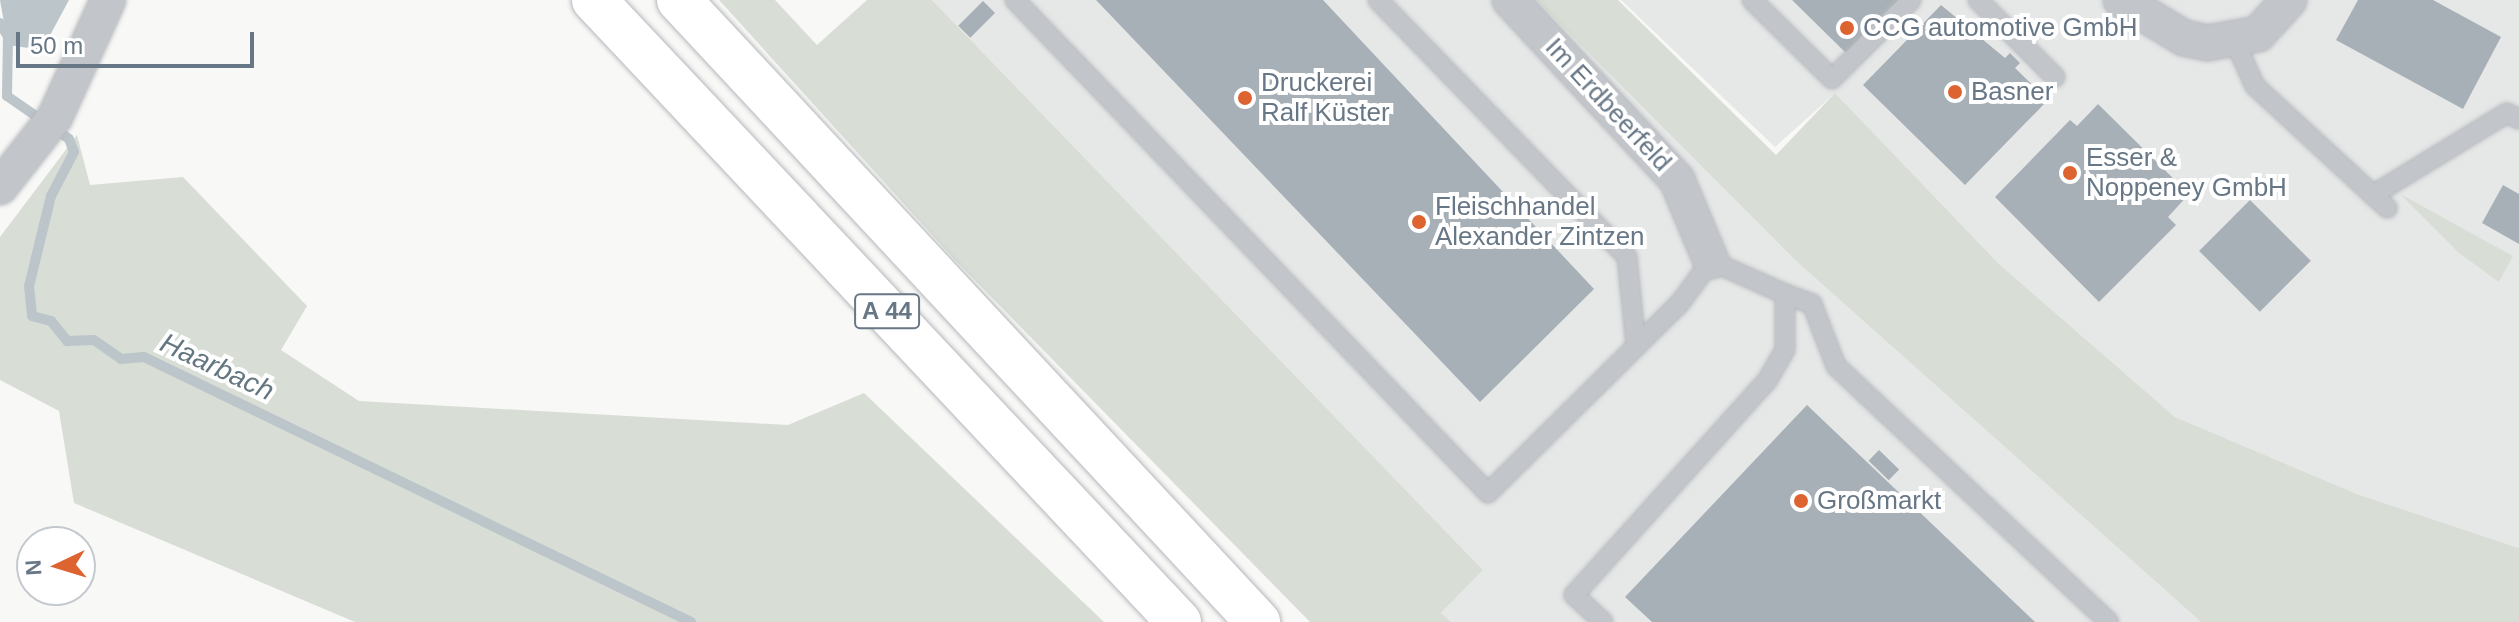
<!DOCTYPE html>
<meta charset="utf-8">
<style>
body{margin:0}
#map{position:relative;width:2519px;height:622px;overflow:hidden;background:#f8f8f6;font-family:Helvetica,sans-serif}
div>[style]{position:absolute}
.built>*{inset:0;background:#e6e7e7}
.green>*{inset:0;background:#d8ddd5}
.water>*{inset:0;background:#bbc5ca}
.stream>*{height:10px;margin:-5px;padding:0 5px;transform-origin:5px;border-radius:5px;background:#bbc5ca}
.building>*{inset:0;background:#a8b0b7;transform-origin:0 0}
.roads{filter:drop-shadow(0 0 2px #b5b8bc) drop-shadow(0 0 2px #b5b8bc)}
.service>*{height:18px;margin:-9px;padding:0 9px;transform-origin:9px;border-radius:9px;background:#c2c5c9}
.minor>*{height:34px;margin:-17px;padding:0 17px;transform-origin:17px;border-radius:17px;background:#c2c5c9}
.motorway>*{height:44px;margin:-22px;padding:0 22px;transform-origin:22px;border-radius:22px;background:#fff}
.dots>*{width:22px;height:22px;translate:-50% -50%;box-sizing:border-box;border:4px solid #fff;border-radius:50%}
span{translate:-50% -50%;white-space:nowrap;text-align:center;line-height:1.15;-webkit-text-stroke:8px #fff;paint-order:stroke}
.shield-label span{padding:2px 6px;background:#fff;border:2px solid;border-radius:6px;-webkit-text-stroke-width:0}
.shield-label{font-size:24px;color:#687786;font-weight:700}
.poi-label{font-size:26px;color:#687786}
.left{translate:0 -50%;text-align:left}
.street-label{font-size:26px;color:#687786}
.water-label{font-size:28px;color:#647781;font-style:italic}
.north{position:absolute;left:16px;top:526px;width:80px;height:80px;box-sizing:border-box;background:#fff;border:2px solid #c3c9cf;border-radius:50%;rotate:266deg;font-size:22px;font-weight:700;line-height:32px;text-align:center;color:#687786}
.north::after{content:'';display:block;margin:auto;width:28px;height:36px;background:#dd6331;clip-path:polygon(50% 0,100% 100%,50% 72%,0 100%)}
.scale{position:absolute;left:16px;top:32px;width:238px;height:36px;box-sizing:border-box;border:4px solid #687786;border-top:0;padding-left:10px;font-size:24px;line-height:28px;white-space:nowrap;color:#687786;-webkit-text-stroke:6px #fff;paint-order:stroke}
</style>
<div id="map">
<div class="built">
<i style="clip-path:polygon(932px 0,1536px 0,1795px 260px,2201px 622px,1451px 622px,1441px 613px,1483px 570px)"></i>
<i style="clip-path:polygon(1621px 0,2519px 0,2519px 548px,2357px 494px,2175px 417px,1999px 264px,1835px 93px,1775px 147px)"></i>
</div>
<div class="green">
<i style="clip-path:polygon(719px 0,775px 0,817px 45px,867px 0,932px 0,1483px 570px,1441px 613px,1451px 622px,1310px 622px,954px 259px)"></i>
<i style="clip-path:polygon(1536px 0,1618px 0,1776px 155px,1835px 93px,1999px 264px,2175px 417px,2357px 494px,2519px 548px,2519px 622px,2201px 622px,1795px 260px)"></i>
<i style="clip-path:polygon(77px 135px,90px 185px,183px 177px,307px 306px,281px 350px,359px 401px,788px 425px,864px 393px,1104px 622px,355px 622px,74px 503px,59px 411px,0 380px,0 237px)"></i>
<i style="clip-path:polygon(2400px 194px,2513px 256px,2499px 282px,2459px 253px)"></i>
</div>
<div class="water">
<i style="clip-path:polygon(0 0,69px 0,42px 50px,8px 45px)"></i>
</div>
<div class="stream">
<i style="left:0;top:23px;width:16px;rotate:60deg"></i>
<i style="left:8px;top:37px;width:59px;rotate:91deg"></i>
<i style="left:7px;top:96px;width:75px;rotate:34.7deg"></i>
<i style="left:69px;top:139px;width:14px;rotate:69deg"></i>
<i style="left:74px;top:152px;width:50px;rotate:117.6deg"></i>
<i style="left:51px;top:196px;width:93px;rotate:103.7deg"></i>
<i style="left:29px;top:286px;width:30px;rotate:84deg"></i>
<i style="left:32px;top:316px;width:20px;rotate:15deg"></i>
<i style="left:51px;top:321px;width:26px;rotate:51deg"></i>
<i style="left:67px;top:341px;width:27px;rotate:-2deg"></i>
<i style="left:94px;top:340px;width:33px;rotate:35deg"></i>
<i style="left:121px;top:359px;width:23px;rotate:-5deg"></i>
<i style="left:144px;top:357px;width:608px;rotate:25.85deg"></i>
</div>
<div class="building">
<i style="clip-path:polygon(1096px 0,1323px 0,1594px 289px,1480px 402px)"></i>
<i style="clip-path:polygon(1792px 0,1902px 0,1848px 55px)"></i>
<i style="clip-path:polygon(2358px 0,2433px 0,2501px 37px,2463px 109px,2336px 40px)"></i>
<i style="left:983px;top:1px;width:17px;height:35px;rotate:45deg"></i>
<i style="clip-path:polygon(1941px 5px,2005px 58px,2010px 53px,2020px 63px,2015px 68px,2048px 100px,1965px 185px,1863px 85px)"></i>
<i style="clip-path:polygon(2098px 104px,2189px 194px,2168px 217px,2176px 225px,2099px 302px,1995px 197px,2070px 120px,2077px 126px)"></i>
<i style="clip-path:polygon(2503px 185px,2519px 194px,2519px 244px,2482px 223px)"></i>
<i style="left:2250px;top:200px;width:86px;height:72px;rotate:45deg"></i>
<i style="clip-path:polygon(1807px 405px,2035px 622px,1652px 622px,1625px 597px)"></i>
<i style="left:1879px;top:450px;width:28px;height:15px;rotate:44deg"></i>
</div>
<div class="roads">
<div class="service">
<i style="left:1015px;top:0;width:683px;rotate:46.19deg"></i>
<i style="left:1488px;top:493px;width:270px;rotate:-44.7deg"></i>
<i style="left:1680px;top:303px;width:52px;rotate:-53.6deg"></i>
<i style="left:1711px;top:261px;width:81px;rotate:24deg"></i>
<i style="left:1378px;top:0;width:358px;rotate:45.9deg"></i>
<i style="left:1627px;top:257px;width:89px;rotate:84.2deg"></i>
<i style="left:1752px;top:0;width:112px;rotate:44.6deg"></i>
<i style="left:1832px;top:79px;width:112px;rotate:-45deg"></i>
<i style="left:1978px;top:0;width:109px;rotate:45deg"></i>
<i style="left:2235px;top:42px;width:48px;rotate:65.6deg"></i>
<i style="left:2255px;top:86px;width:180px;rotate:42.7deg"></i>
<i style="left:2373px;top:195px;width:157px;rotate:-31.5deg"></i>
<i style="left:2507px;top:113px;width:13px;rotate:27deg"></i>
<i style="left:1603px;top:622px;width:40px;rotate:-137deg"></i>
<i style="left:1574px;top:595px;width:288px;rotate:-48deg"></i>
<i style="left:1767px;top:381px;width:36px;rotate:-60deg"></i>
<i style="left:1785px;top:350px;width:56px;rotate:-90deg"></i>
<i style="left:1785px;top:294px;width:29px;rotate:20deg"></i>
<i style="left:1812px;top:304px;width:66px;rotate:68.8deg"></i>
<i style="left:1836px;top:366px;width:374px;rotate:43.2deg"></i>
</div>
<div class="minor">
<i style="left:1510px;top:0;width:246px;rotate:47.1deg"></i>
<i style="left:1677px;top:180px;width:88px;rotate:67.2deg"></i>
<i style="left:2121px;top:0;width:74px;rotate:31.1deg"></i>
<i style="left:2184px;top:38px;width:24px;rotate:12deg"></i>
<i style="left:2207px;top:43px;width:52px;rotate:-10deg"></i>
<i style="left:2258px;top:34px;width:46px;rotate:-47.6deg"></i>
<i style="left:0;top:187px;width:89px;rotate:-51.8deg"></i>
<i style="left:55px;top:117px;width:128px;rotate:-65.6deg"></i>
</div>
<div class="motorway">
<i style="left:594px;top:0;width:854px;rotate:46.76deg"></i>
<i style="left:679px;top:0;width:850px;rotate:47.05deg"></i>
</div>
</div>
<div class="dots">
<i style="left:1847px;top:28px;background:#dd6331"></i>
<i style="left:1955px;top:92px;background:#dd6331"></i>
<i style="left:1245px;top:98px;background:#dd6331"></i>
<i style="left:2070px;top:173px;background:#dd6331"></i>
<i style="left:1419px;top:222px;background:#dd6331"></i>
<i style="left:1801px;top:501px;background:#dd6331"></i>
</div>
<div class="shield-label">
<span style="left:887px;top:311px">A 44</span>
</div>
<div class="poi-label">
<span class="left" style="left:1863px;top:28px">CCG automotive GmbH</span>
<span class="left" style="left:1261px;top:98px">Druckerei<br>Ralf Küster</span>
<span class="left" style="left:1971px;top:92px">Basner</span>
<span class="left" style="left:2086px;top:173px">Esser &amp;<br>Noppeney GmbH</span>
<span class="left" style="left:1435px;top:222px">Fleischhandel<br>Alexander Zintzen</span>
<span class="left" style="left:1817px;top:501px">Großmarkt</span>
</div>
<div class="street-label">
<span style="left:1608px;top:105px;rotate:47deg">Im Erdbeerfeld</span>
</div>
<div class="water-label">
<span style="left:217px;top:367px;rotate:25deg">Haarbach</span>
</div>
<div class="north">N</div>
<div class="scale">50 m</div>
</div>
